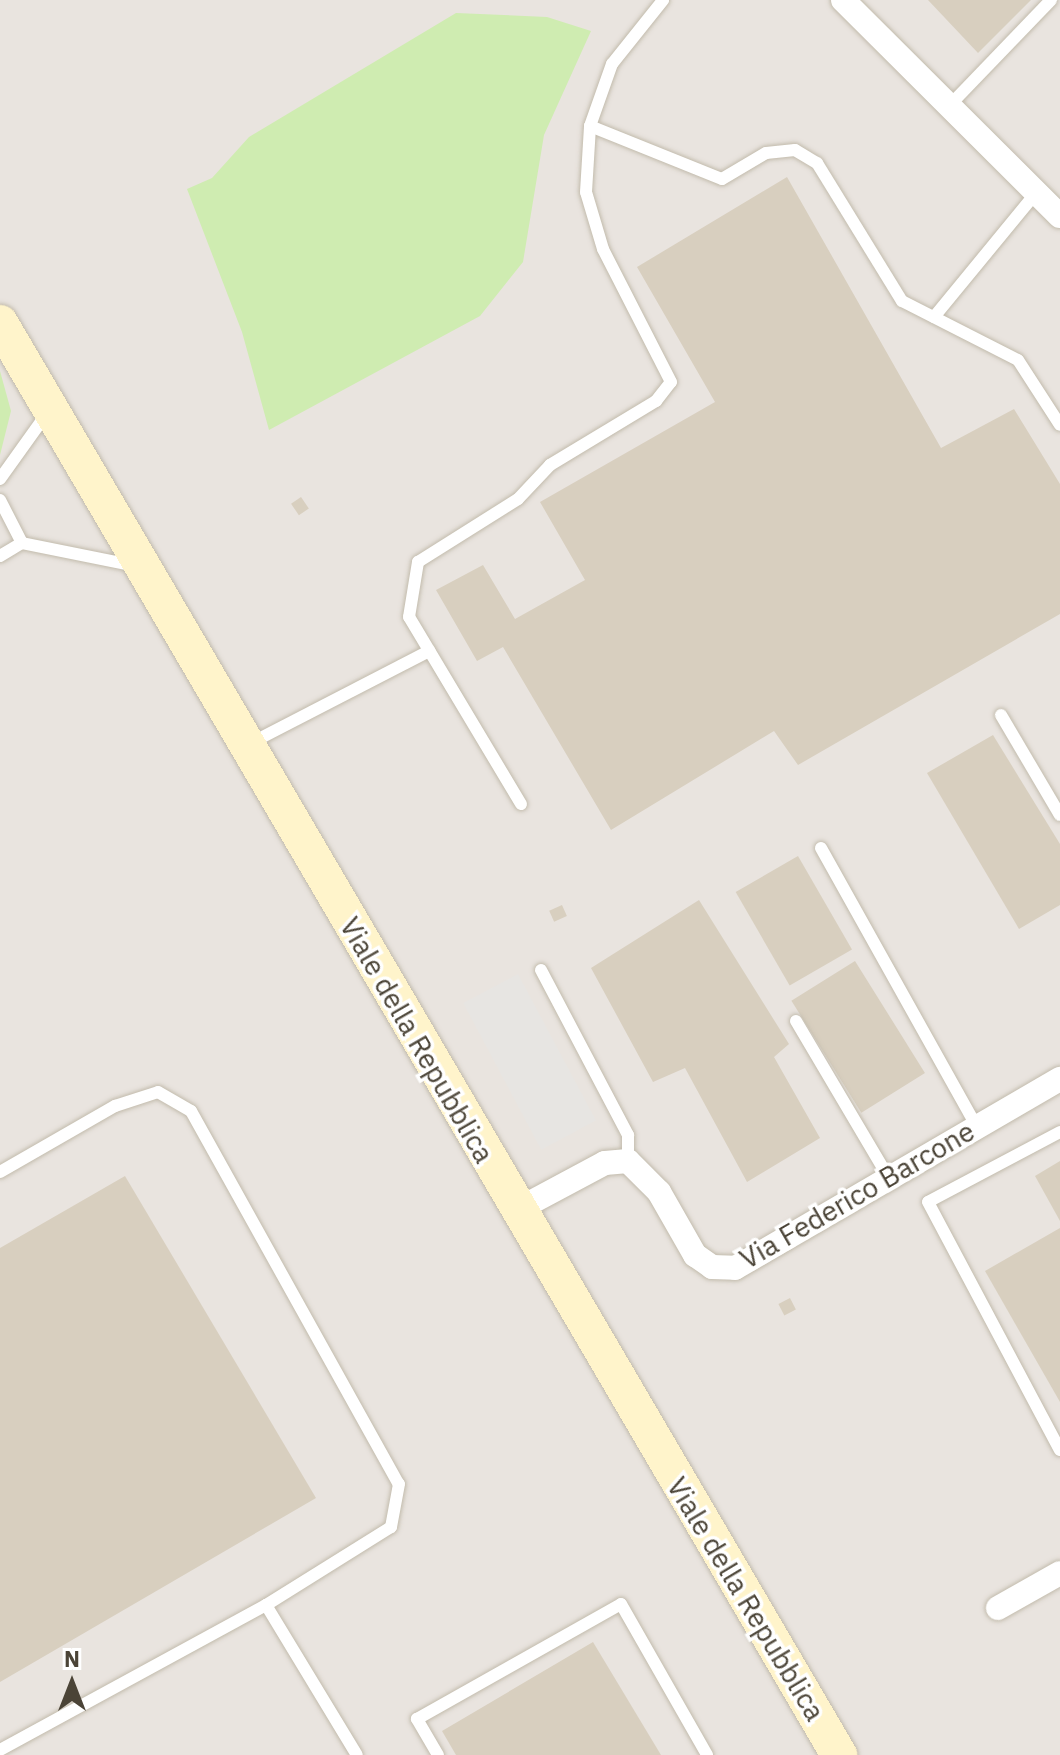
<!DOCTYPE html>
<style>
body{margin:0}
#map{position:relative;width:1060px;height:1755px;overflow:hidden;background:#f6f3ea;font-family:"IBM Plex Sans",sans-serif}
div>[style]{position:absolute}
.industrial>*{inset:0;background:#e9e4df;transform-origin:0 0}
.green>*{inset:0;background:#cfecb1}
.parking>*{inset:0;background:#e7e5e2;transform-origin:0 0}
.building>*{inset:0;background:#d8cfbf;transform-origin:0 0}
.roads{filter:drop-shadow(0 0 2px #c2bbac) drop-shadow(0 0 2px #c2bbac)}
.lane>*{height:12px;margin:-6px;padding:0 6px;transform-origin:6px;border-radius:6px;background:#fff}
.street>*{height:24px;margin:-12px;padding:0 12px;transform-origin:12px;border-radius:12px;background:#fff}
.secondary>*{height:36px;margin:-18px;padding:0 18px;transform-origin:18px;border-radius:18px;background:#fff4cb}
span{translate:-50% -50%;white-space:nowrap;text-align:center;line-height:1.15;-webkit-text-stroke:7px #fff;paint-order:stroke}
.street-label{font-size:28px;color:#4b4437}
.north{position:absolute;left:32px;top:1643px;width:80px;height:80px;-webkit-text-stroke:6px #fff;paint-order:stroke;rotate:0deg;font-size:22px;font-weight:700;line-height:32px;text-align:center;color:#4b4437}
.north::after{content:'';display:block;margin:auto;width:28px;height:36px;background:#4b4437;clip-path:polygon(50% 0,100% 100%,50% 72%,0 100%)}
</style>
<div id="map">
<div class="industrial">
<i style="left:0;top:0;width:1060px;height:1755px"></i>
</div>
<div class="green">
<i style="clip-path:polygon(456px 13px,547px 17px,591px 31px,544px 135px,523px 262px,480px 316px,269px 430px,242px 332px,187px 189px,212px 178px,249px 137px)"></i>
<i style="clip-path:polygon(0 371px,11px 411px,0 455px)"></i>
</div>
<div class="parking">
<i style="left:518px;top:974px;width:166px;height:62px;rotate:62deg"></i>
</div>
<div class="building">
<i style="clip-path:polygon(928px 0,1031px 0,978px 53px)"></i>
<i style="clip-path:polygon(787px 177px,941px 448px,1014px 409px,1060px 484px,1060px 614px,798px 765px,774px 731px,611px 830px,503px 647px,477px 661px,436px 590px,483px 565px,515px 619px,585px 580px,540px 502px,715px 402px,637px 267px)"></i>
<i style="left:301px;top:497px;width:14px;height:12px;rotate:56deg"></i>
<i style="clip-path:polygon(993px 735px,1060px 844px,1060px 905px,1019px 929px,927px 773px)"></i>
<i style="left:798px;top:856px;width:108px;height:72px;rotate:60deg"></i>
<i style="clip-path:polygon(699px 900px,789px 1044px,774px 1057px,820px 1138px,747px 1182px,685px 1068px,653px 1082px,591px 968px)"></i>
<i style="left:562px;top:905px;width:12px;height:14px;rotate:66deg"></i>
<i style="left:855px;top:961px;width:132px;height:75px;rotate:58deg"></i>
<i style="clip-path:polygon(1060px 1161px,1060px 1221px,1035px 1176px)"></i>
<i style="clip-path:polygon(125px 1176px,316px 1498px,0 1682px,0 1248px)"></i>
<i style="clip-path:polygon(1060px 1228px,1060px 1402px,985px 1271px)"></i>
<i style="left:790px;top:1298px;width:13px;height:13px;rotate:63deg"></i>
<i style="clip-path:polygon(593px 1642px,661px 1755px,456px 1755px,442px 1731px)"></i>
</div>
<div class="roads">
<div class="lane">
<i style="left:949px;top:106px;width:147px;rotate:-46.1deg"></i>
<i style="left:590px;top:126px;width:142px;rotate:21.9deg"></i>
<i style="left:722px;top:179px;width:51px;rotate:-30.6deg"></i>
<i style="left:766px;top:153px;width:29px;rotate:-6deg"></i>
<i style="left:795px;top:150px;width:26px;rotate:31deg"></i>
<i style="left:817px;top:163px;width:162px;rotate:58.4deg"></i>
<i style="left:902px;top:301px;width:130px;rotate:27deg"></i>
<i style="left:1018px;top:360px;width:77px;rotate:57.1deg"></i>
<i style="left:934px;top:317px;width:161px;rotate:-50.6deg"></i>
<i style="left:0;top:479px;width:82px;rotate:-54.4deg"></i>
<i style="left:0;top:500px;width:48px;rotate:62.9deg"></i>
<i style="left:0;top:556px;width:26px;rotate:-31deg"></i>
<i style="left:22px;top:543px;width:116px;rotate:11.4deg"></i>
<i style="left:1001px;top:715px;width:116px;rotate:59.5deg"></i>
<i style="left:249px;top:744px;width:203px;rotate:-27.3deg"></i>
<i style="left:521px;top:804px;width:218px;rotate:-120.9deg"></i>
<i style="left:409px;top:617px;width:56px;rotate:-80.7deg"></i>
<i style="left:418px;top:562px;width:118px;rotate:-32.2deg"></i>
<i style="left:518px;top:499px;width:47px;rotate:-46.7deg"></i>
<i style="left:550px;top:465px;width:124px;rotate:-31.1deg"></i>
<i style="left:656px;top:401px;width:24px;rotate:-52deg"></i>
<i style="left:671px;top:382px;width:149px;rotate:-117.1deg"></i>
<i style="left:603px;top:249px;width:59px;rotate:-106.6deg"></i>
<i style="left:586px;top:192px;width:66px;rotate:-86.5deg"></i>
<i style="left:590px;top:126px;width:66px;rotate:-70.5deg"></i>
<i style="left:612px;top:64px;width:82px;rotate:-51.4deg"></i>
<i style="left:821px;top:848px;width:320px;rotate:60.8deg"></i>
<i style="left:541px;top:970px;width:187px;rotate:62.2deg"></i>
<i style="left:628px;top:1135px;width:26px;rotate:90deg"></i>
<i style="left:796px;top:1021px;width:182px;rotate:59.4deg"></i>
<i style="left:1060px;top:1132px;width:149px;rotate:152.1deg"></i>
<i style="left:928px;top:1202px;width:281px;rotate:62deg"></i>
<i style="left:0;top:1172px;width:133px;rotate:-29.9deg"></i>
<i style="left:115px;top:1106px;width:45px;rotate:-18deg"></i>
<i style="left:158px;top:1092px;width:38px;rotate:30deg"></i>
<i style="left:191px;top:1111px;width:427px;rotate:60.9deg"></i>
<i style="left:399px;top:1484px;width:44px;rotate:100.5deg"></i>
<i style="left:391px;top:1527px;width:147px;rotate:148deg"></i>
<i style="left:266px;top:1605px;width:303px;rotate:151.4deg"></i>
<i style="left:266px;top:1605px;width:175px;rotate:58.8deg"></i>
<i style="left:438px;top:1755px;width:42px;rotate:-120.3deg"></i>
<i style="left:417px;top:1719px;width:234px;rotate:-29.4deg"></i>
<i style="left:621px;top:1604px;width:174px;rotate:60.3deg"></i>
</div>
<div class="street">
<i style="left:843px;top:0;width:306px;rotate:44.9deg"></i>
<i style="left:515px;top:1211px;width:102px;rotate:-28.1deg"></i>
<i style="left:605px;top:1163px;width:23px;rotate:-5deg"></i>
<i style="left:628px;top:1161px;width:44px;rotate:45deg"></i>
<i style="left:659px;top:1192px;width:73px;rotate:60.3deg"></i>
<i style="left:695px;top:1255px;width:21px;rotate:35deg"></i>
<i style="left:712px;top:1267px;width:23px;rotate:2deg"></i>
<i style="left:735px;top:1268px;width:376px;rotate:-30.2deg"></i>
<i style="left:998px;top:1608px;width:71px;rotate:-29.4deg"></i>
</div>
<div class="secondary">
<i style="left:0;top:323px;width:1660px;rotate:59.63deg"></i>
</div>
</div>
<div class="street-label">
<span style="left:417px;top:1040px;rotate:60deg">Viale della Repubblica</span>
<span style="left:857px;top:1195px;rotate:-30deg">Via Federico Barcone</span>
<span style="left:746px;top:1599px;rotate:59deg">Viale della Repubblica</span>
</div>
<div class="north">N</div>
</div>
